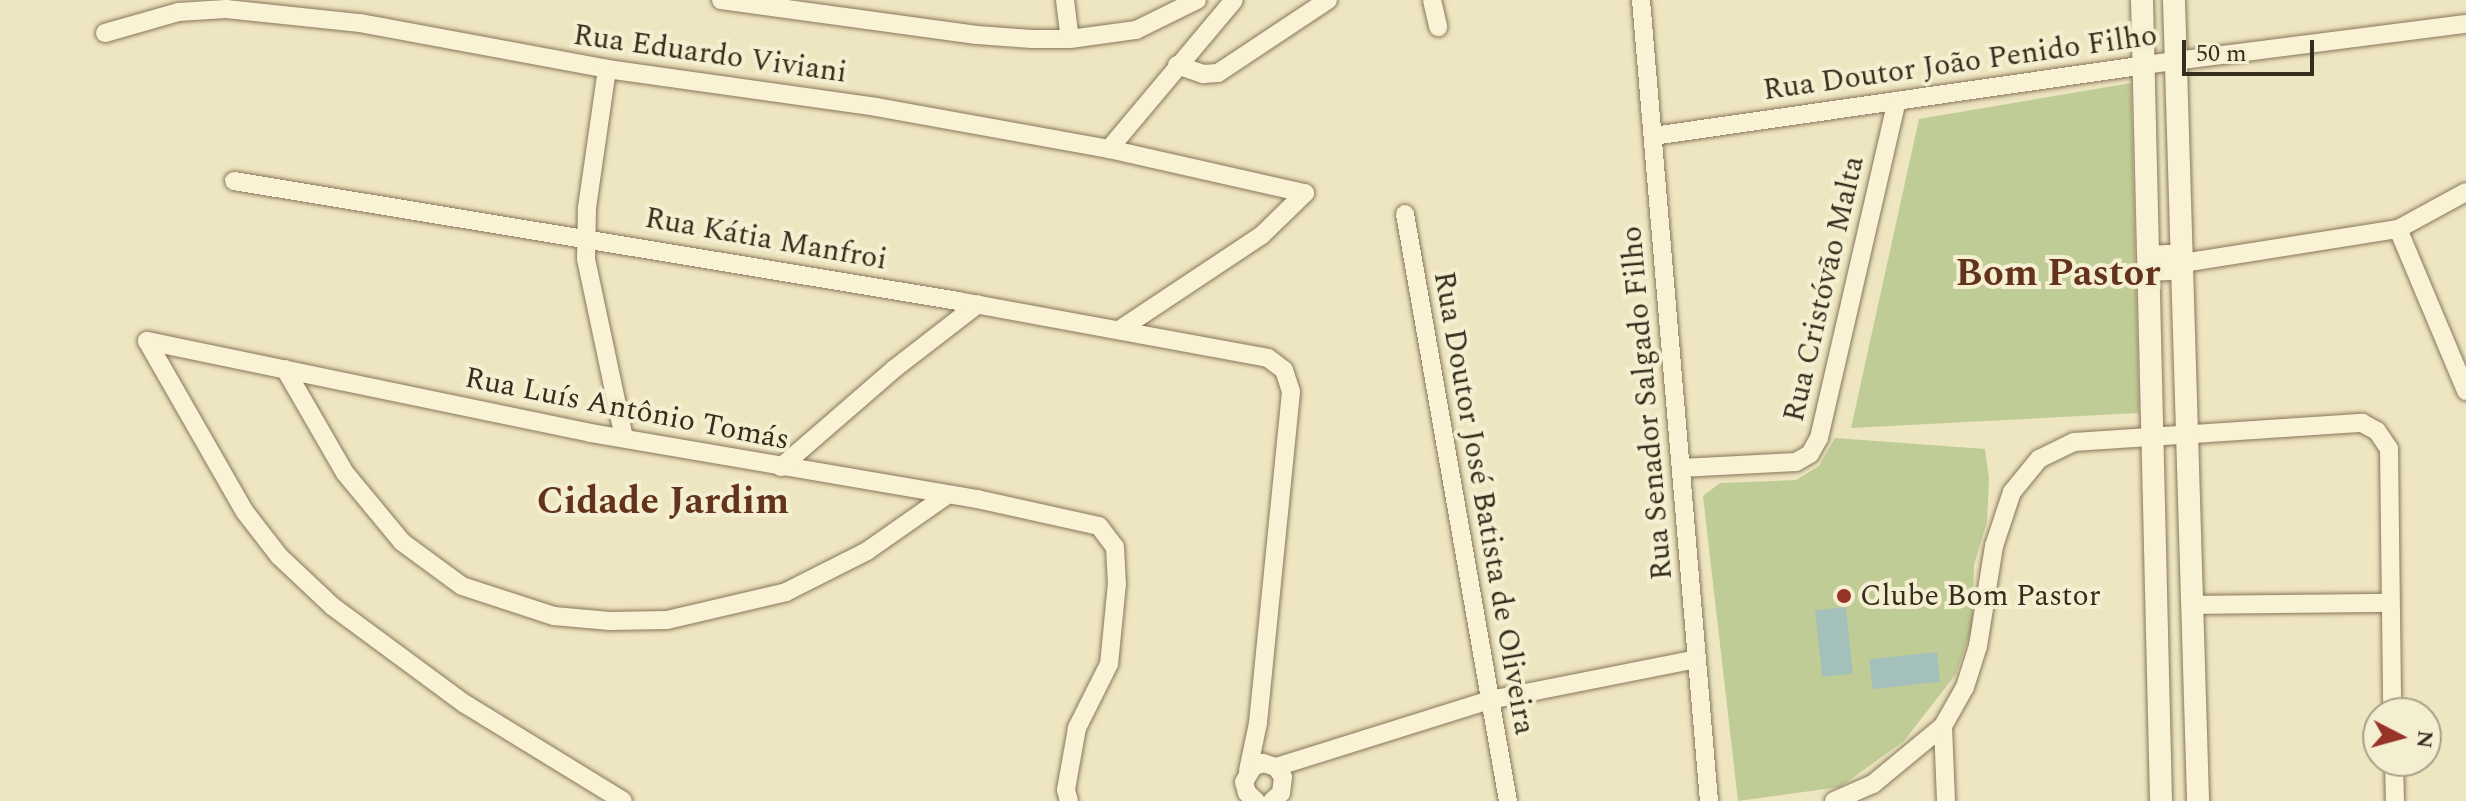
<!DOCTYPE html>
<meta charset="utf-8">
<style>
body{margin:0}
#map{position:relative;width:2466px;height:801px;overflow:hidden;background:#eee5c1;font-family:Spectral,serif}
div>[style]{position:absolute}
.green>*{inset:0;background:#c0cc95}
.water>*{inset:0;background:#a4c0bb;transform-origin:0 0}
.roads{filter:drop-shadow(0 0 2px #887659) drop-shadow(0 0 2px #887659)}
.minor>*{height:18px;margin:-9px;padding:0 9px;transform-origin:9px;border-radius:9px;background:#f9f2d5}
.tertiary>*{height:22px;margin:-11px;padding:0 11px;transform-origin:11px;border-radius:11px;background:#f9f2d5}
.dots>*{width:22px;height:22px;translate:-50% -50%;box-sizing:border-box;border:4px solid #f5efd1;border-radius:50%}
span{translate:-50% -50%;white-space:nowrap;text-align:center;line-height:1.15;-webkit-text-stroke:8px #f5efd1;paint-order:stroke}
.street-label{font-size:30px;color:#372c1d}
.poi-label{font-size:30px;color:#372c1d}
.left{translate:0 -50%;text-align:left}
.district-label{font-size:38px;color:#64331c;font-weight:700}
.north{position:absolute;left:2362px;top:697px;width:80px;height:80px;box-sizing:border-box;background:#f5efd1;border:2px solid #a9a189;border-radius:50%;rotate:96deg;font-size:22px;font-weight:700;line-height:32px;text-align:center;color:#372c1d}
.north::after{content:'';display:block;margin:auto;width:28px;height:36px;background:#973329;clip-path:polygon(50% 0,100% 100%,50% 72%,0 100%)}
.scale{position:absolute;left:2182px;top:40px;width:132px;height:36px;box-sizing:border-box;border:4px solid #372c1d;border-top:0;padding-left:10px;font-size:24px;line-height:28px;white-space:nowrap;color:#372c1d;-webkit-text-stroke:6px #f5efd1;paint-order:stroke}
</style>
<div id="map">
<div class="green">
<i style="clip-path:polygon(2131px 83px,2139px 413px,1851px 428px,1919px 119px)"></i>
<i style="clip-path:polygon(1835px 438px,1985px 449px,1989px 479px,1987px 522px,1974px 565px,1972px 628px,1956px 674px,1904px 741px,1840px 787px,1738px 801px,1703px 496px,1720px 483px,1796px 480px,1819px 466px)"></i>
</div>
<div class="water">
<i style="left:1846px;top:607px;width:67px;height:31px;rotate:84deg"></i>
<i style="left:1937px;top:652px;width:30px;height:68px;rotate:84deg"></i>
</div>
<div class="roads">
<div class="minor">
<i style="left:721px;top:0;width:258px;rotate:7.8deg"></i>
<i style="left:977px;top:35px;width:55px;rotate:4.2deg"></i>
<i style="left:1032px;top:39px;width:38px"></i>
<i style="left:1070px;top:39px;width:67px;rotate:-7.8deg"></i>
<i style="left:1136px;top:30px;width:68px;rotate:-26.2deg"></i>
<i style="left:1065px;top:0;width:39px;rotate:83deg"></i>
<i style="left:1432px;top:0;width:28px;rotate:77deg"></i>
<i style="left:1641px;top:0;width:804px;rotate:85.15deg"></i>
<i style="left:105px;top:33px;width:76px;rotate:-16deg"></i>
<i style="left:178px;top:12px;width:48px;rotate:-3.6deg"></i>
<i style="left:226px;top:9px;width:135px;rotate:6deg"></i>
<i style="left:360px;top:23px;width:251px;rotate:10.5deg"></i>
<i style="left:607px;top:69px;width:272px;rotate:8deg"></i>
<i style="left:876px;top:107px;width:237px;rotate:10.2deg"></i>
<i style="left:1109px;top:149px;width:201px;rotate:12.7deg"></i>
<i style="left:1305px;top:193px;width:60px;rotate:135.7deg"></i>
<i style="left:1262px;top:235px;width:172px;rotate:146.4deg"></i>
<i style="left:1177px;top:65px;width:28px;rotate:19deg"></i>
<i style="left:1203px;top:74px;width:15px;rotate:-4deg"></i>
<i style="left:1218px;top:73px;width:132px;rotate:-33.6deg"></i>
<i style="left:607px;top:69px;width:139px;rotate:98.2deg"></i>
<i style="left:587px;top:207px;width:52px;rotate:91.1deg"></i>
<i style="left:586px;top:259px;width:183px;rotate:78deg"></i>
<i style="left:1653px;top:136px;width:496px;rotate:-8.2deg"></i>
<i style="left:2144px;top:65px;width:325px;rotate:-7.3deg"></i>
<i style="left:1109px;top:149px;width:194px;rotate:-50deg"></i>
<i style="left:234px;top:181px;width:734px;rotate:9.41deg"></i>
<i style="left:958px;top:301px;width:315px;rotate:10.4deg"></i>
<i style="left:1268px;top:358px;width:20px;rotate:37deg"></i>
<i style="left:1284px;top:370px;width:23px;rotate:72deg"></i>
<i style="left:1291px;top:392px;width:333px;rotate:95.7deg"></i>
<i style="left:1258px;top:723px;width:49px;rotate:101.8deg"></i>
<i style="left:1405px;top:214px;width:596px;rotate:80.05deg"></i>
<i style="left:2398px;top:229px;width:176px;rotate:67.2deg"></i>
<i style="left:2150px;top:255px;width:18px;rotate:-3deg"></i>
<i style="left:2168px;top:254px;width:17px;rotate:31deg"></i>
<i style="left:2151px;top:272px;width:18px;rotate:-3deg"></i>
<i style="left:2169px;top:271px;width:16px;rotate:-30deg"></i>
<i style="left:2183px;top:263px;width:218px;rotate:-9deg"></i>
<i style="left:2398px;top:229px;width:77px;rotate:-28.6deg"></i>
<i style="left:147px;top:341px;width:452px;rotate:11.7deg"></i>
<i style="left:590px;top:433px;width:393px;rotate:9.7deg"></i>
<i style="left:977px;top:499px;width:125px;rotate:12.5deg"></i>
<i style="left:1099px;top:526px;width:26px;rotate:53deg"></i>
<i style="left:1115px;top:547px;width:36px;rotate:87deg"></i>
<i style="left:1117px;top:583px;width:81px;rotate:95.6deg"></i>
<i style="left:1109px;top:664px;width:72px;rotate:116.6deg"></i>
<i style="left:1077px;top:728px;width:63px;rotate:100.1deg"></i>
<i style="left:1066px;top:790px;width:11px;rotate:75deg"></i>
<i style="left:147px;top:341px;width:197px;rotate:60.2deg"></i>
<i style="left:245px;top:512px;width:56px;rotate:52.3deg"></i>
<i style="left:279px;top:556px;width:73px;rotate:43.3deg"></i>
<i style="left:332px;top:606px;width:165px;rotate:36.4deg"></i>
<i style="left:465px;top:704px;width:185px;rotate:31.5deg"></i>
<i style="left:285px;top:369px;width:120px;rotate:60deg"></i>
<i style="left:345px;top:473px;width:89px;rotate:50.4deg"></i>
<i style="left:402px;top:542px;width:74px;rotate:36.3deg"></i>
<i style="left:462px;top:586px;width:97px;rotate:18.1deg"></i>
<i style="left:554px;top:616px;width:56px;rotate:5.1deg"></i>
<i style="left:610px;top:621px;width:57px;rotate:-1deg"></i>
<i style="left:667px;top:620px;width:122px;rotate:-13.2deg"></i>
<i style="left:786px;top:592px;width:91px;rotate:-26.8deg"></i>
<i style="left:867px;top:551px;width:98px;rotate:-35deg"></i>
<i style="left:781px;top:467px;width:150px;rotate:-40.9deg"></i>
<i style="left:894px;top:369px;width:106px;rotate:-37.7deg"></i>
<i style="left:1681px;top:468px;width:115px;rotate:-3deg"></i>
<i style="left:1796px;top:462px;width:16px;rotate:-30deg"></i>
<i style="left:1810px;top:454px;width:18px;rotate:-61deg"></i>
<i style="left:1819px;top:438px;width:346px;rotate:-77deg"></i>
<i style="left:2193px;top:605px;width:196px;rotate:-0.6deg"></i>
<i style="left:1943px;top:726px;width:75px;rotate:87.7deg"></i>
<i style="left:2394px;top:761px;width:40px;rotate:88.6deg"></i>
<i style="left:1276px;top:767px;width:224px;rotate:-17.4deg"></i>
<i style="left:1490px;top:700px;width:211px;rotate:-11.2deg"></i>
<i style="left:1256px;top:801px;width:12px;rotate:-138deg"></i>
<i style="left:1247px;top:793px;width:11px;rotate:-105deg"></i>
<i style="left:1244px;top:782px;width:17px;rotate:-59deg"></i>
<i style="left:1253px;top:767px;width:11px;rotate:-22deg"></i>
<i style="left:1263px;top:763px;width:14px;rotate:17deg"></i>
<i style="left:1276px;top:767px;width:12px;rotate:55deg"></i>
<i style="left:1283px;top:777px;width:16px;rotate:97deg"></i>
<i style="left:1281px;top:793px;width:12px;rotate:138deg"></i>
<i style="left:1834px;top:801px;width:43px;rotate:-23.6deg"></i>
<i style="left:1873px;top:784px;width:91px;rotate:-39.6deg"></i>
<i style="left:1943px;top:726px;width:45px;rotate:-60.6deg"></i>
<i style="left:1965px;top:687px;width:43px;rotate:-72.4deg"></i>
<i style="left:1978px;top:646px;width:101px;rotate:-80.9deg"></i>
<i style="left:1994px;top:546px;width:57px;rotate:-71.6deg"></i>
<i style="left:2012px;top:492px;width:43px;rotate:-50.7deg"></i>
<i style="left:2039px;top:459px;width:39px;rotate:-26deg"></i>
<i style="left:2074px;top:442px;width:289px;rotate:-3.8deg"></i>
<i style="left:2362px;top:423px;width:17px;rotate:28deg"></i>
<i style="left:2377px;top:431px;width:22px;rotate:56deg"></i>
<i style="left:2389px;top:449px;width:264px;rotate:89.3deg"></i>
</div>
<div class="tertiary">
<i style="left:2142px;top:0;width:801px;rotate:88.64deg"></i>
<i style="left:2174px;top:0;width:801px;rotate:88.28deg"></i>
</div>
</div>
<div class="dots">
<i style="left:1844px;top:596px;background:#973329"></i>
</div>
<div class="street-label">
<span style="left:710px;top:54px;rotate:8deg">Rua Eduardo Viviani</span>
<span style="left:1960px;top:63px;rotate:-8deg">Rua Doutor João Penido Filho</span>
<span style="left:766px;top:239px;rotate:10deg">Rua Kátia Manfroi</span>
<span style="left:1824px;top:289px;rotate:-77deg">Rua Cristóvão Malta</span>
<span style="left:1647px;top:403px;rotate:-95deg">Rua Senador Salgado Filho</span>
<span style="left:627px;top:409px;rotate:11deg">Rua Luís Antônio Tomás</span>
<span style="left:1484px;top:503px;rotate:80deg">Rua Doutor José Batista de Oliveira</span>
</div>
<div class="poi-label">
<span class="left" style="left:1860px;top:596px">Clube Bom Pastor</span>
</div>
<div class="district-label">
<span style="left:2058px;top:275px">Bom Pastor</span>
<span style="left:663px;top:503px">Cidade Jardim</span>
</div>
<div class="north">N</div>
<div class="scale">50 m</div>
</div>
